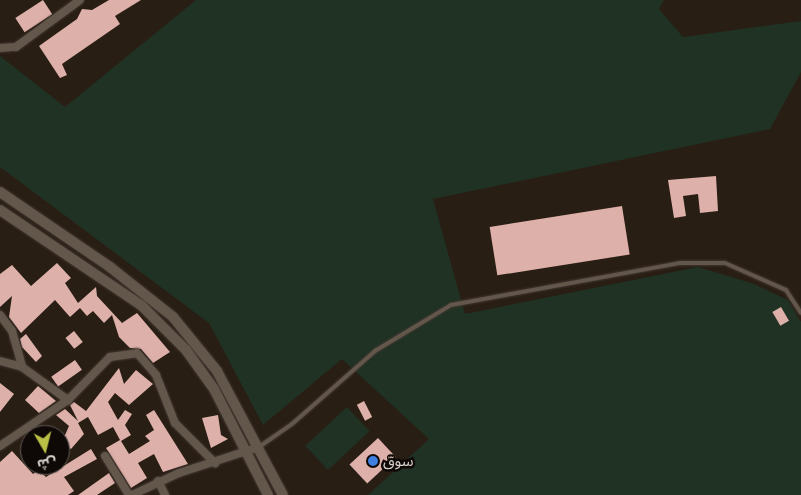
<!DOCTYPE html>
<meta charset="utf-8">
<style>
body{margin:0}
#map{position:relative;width:801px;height:495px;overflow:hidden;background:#291e14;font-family:"Exo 2","Noto Sans Arabic",sans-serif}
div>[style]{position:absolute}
.green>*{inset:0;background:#1f3224;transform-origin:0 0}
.building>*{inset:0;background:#ddb0a9;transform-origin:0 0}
.roads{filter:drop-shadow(0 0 1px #423832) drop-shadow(0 0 1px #423832)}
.lane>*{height:4px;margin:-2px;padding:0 2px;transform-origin:2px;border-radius:2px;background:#63564b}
.street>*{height:8px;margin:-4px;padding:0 4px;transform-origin:4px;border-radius:4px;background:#63564b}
.secondary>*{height:10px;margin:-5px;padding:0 5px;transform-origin:5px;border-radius:5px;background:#63564b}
.dots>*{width:14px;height:14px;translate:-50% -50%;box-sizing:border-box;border:2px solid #0e0906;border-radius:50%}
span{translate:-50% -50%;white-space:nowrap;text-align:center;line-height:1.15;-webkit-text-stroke:5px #0e0906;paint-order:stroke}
.poi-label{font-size:15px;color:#d8d1ca}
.left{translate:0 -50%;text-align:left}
.north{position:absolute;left:20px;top:425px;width:50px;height:50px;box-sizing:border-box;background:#0e0906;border:1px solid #5f5954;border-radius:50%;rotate:172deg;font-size:14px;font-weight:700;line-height:20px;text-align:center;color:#d8d1ca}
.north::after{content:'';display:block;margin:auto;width:18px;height:22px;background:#bac045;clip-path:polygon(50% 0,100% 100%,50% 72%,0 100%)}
</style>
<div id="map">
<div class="green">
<i style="clip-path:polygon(196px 0,664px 0,659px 9px,683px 37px,801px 21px,801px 72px,770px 129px,433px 199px,465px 314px,698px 267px,754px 284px,788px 300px,801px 322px,801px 495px,368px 495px,429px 439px,342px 359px,263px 425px,209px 323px,0 167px,0 56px,65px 107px)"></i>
<i style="left:347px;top:407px;width:33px;height:57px;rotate:47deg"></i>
</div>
<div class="building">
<i style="left:43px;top:0;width:17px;height:33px;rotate:57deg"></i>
<i style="clip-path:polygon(109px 0,141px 0,115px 16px,120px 24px,62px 64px,67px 75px,60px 78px,39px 46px,77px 19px,82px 9px,92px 10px)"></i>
<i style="clip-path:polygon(716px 176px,718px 211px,700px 213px,698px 194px,683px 196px,686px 216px,674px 218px,668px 180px)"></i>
<i style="left:622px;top:206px;width:49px;height:134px;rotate:81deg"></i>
<i style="clip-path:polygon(57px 263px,71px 278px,65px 283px,78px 303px,96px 287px,97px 296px,122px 323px,137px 313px,170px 352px,153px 363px,141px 349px,130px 348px,119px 337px,112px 315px,104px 323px,93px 311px,87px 316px,80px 308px,70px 317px,55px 300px,21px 333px,9px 317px,12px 296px,0 307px,0 274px,12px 265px,31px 286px)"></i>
<i style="left:781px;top:307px;width:16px;height:10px;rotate:60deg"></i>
<i style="left:74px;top:331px;width:14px;height:11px;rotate:51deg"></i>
<i style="clip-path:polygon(26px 334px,42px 356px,36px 362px,22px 347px,20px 339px)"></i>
<i style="left:75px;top:360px;width:12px;height:29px;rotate:55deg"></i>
<i style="clip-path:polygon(119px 368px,124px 384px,136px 370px,153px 384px,129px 405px,115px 393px,108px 402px,118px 420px,125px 410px,132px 414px,125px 425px,131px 435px,121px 441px,129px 454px,150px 441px,145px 436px,154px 430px,146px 415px,154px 410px,188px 464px,163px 472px,154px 454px,138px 463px,147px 478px,131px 488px,106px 448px,120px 440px,113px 427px,98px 435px,88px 417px,78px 423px,84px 434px,71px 449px,62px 442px,69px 426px,56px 415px,65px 409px,78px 421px,70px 405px,74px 402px,86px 411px)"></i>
<i style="clip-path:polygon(0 383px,14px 394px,0 412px)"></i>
<i style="clip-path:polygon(38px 386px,56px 401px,39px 413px,25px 400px)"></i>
<i style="left:364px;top:401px;width:18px;height:8px;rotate:63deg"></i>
<i style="clip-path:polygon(218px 415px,221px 435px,228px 439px,211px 448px,202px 418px)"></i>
<i style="left:378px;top:438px;width:26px;height:39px;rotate:47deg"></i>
<i style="clip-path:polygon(91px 449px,97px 459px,64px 477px,74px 491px,68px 495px,0 495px,0 462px,12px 451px,33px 474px,39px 470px,46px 477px)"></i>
<i style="clip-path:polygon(109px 473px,115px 483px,97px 495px,78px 495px)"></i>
</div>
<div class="roads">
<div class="lane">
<i style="left:259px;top:447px;width:40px;rotate:-34.9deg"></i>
<i style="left:292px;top:424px;width:111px;rotate:-41.3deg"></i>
<i style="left:375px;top:351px;width:89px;rotate:-31.2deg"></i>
<i style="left:451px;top:305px;width:232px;rotate:-10.4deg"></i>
<i style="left:679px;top:263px;width:46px"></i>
<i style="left:725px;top:263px;width:67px;rotate:23.9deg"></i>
<i style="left:786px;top:290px;width:27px;rotate:57deg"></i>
</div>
<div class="street">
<i style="left:0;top:48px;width:16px;rotate:-4deg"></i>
<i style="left:16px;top:47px;width:79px;rotate:-36.3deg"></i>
<i style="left:0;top:315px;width:20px;rotate:53deg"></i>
<i style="left:12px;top:331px;width:37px;rotate:74deg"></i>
<i style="left:0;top:361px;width:23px;rotate:15deg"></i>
<i style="left:22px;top:367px;width:57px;rotate:35.7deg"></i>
<i style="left:68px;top:400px;width:60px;rotate:-45.7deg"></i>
<i style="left:110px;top:357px;width:27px;rotate:-8deg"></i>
<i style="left:137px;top:353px;width:29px;rotate:49deg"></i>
<i style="left:156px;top:375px;width:52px;rotate:68.4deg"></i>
<i style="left:175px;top:423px;width:57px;rotate:45deg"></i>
<i style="left:0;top:446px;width:82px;rotate:-34.1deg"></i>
<i style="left:105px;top:456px;width:46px;rotate:58.4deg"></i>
<i style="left:158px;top:481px;width:16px;rotate:63deg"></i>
<i style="left:132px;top:495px;width:52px;rotate:-25.1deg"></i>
<i style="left:179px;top:473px;width:84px;rotate:-18deg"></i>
</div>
<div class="secondary">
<i style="left:0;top:192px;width:133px;rotate:34.3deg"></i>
<i style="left:110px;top:267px;width:80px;rotate:38.4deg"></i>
<i style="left:173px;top:317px;width:70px;rotate:50.8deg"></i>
<i style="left:217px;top:371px;width:140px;rotate:62deg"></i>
<i style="left:0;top:210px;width:170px;rotate:34deg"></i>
<i style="left:141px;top:305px;width:64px;rotate:45deg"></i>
<i style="left:186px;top:350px;width:48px;rotate:54.3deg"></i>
<i style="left:214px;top:389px;width:119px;rotate:63deg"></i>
</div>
</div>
<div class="dots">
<i style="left:373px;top:461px;background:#3f7fe0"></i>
</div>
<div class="poi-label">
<span class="left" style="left:383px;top:461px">سوق</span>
</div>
<div class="north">ش</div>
</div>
